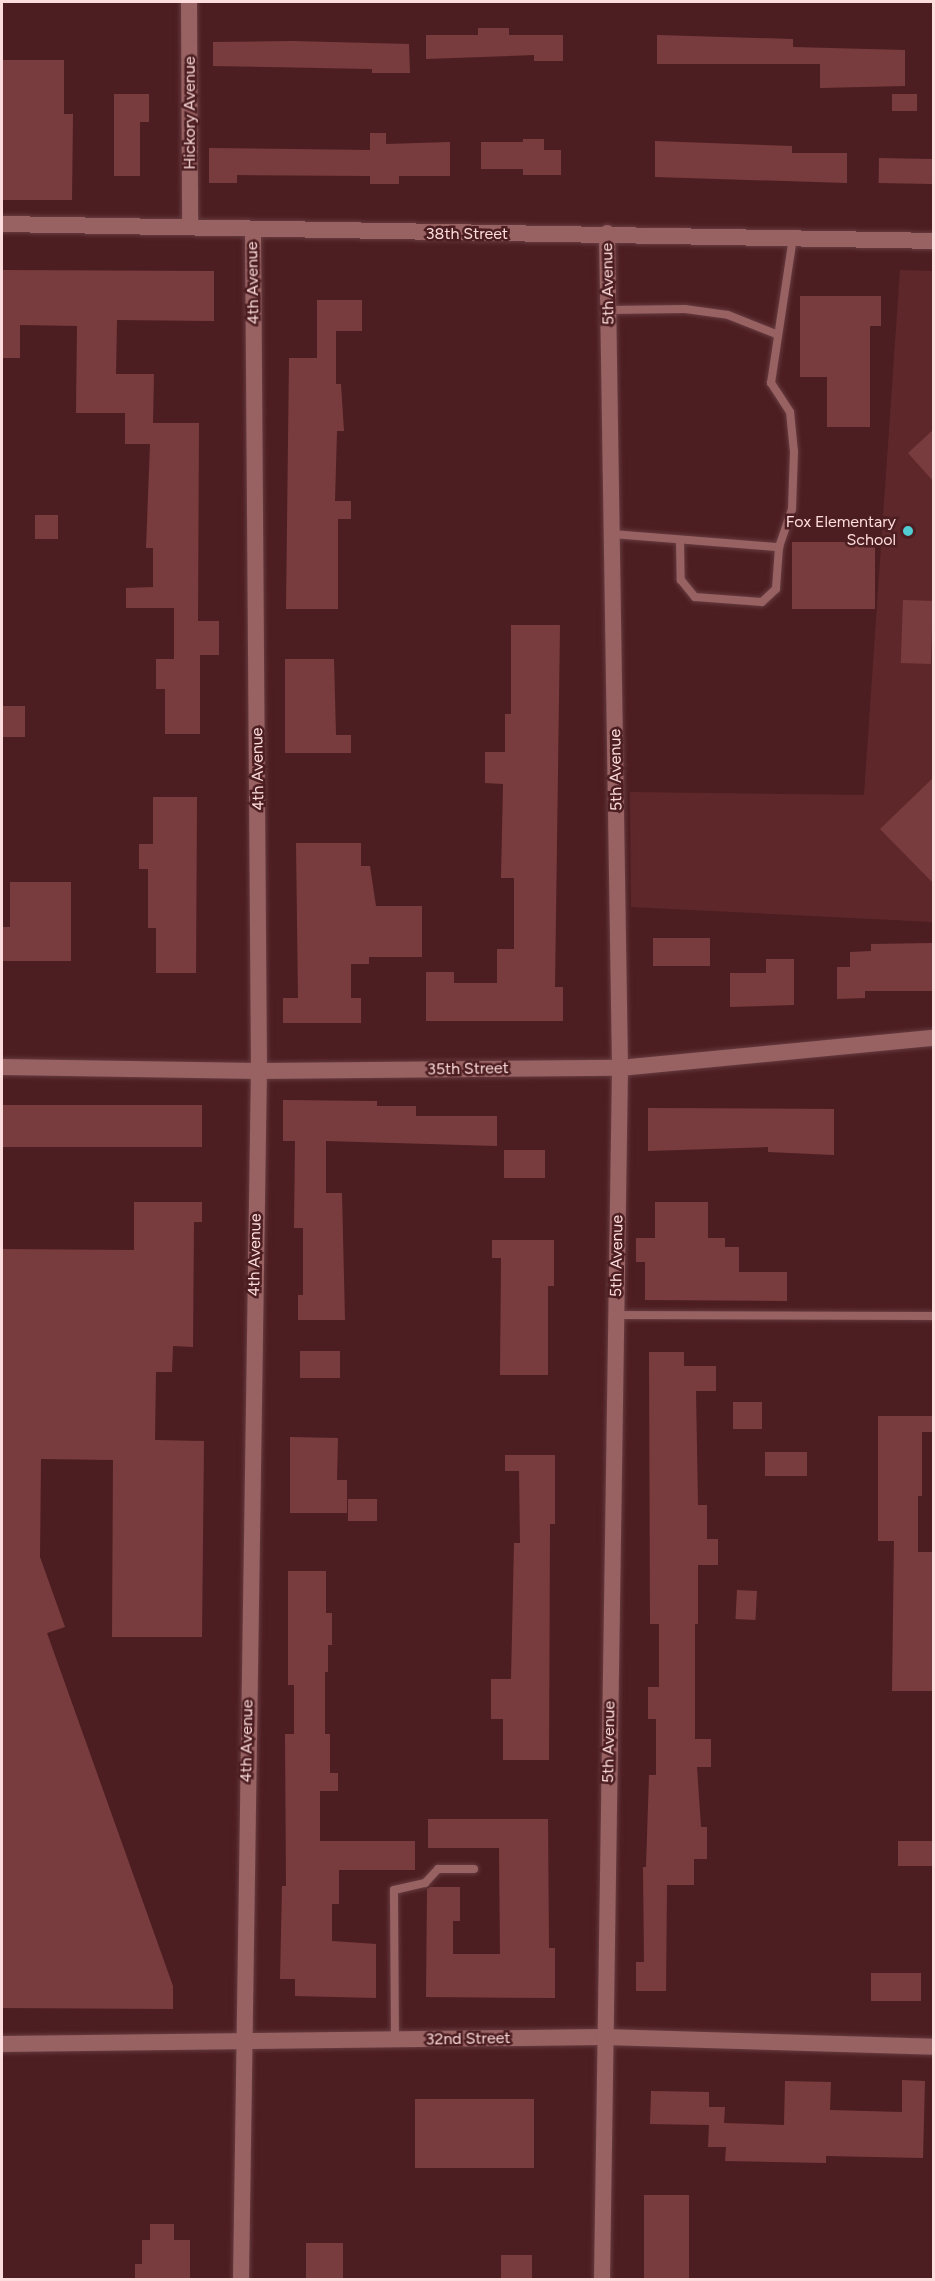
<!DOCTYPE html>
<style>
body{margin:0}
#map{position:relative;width:935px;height:2281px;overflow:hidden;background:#4d1e21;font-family:Figtree,sans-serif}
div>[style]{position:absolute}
.built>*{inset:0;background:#5e282b}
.building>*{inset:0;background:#793c3e;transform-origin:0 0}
.roads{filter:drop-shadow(0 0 2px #663c41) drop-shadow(0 0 2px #663c41)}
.lane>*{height:8px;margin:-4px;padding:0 4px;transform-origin:4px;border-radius:4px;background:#986162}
.street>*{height:16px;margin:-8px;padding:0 8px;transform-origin:8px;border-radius:8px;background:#986162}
.dots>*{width:16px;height:16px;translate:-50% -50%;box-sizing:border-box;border:3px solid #4d1e21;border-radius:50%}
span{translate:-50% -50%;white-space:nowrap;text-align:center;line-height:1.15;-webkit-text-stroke:5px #4d1e21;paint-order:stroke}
.street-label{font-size:16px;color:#fcdcdc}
.poi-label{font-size:16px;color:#fcdcdc}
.right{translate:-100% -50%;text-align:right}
.frame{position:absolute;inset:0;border:3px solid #fcdcdc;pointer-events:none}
</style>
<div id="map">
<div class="built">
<i style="clip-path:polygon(900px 270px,933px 271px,933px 922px,631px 907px,630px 792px,864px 795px)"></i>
</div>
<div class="building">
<i style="clip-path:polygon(478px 28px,509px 28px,509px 35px,563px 35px,563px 61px,534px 61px,534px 55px,426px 59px,426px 35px,478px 35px)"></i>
<i style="clip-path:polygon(657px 35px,793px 39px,793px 47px,905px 50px,905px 86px,820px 88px,820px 64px,657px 64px)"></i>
<i style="clip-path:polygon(292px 41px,409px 44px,410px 73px,372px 73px,372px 69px,213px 66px,213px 42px)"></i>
<i style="clip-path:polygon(2px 60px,64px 60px,64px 114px,73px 114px,72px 200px,2px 200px)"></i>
<i style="clip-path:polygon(114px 94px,149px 94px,149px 122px,140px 122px,140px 176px,114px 176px)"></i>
<i style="left:892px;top:94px;width:25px;height:17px"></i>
<i style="clip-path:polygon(370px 133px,386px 133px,386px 144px,450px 142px,450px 176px,399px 176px,399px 184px,370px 184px,370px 176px,237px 175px,237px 183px,209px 183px,209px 148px,370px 150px)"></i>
<i style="clip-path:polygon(523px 139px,544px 139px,544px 150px,561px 150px,561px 175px,523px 175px,523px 169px,481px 169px,481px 142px,523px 142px)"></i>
<i style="clip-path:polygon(655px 141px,792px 146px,792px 153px,847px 153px,847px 183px,655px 177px)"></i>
<i style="left:879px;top:158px;width:54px;height:25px;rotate:1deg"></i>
<i style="clip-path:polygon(2px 270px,214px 271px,214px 321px,117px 320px,116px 374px,154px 374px,153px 423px,199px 423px,198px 621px,219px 621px,219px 655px,200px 655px,200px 734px,165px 734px,165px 689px,156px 689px,156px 659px,174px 659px,174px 608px,126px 608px,126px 588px,153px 587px,153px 548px,146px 548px,150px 444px,125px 444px,125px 413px,76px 413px,77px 326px,20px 325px,20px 358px,2px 358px)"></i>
<i style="clip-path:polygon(800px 296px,881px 296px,881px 326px,870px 326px,870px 427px,827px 427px,827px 377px,800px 377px)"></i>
<i style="clip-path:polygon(317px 300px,362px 300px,362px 331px,336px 331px,336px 384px,341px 384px,344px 431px,337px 431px,335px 501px,351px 501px,351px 519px,338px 519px,338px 609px,286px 609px,289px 358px,317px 358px)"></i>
<i style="clip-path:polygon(933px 430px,933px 481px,908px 453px)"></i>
<i style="left:35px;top:515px;width:23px;height:24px"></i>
<i style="left:792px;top:542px;width:83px;height:67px"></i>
<i style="left:903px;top:600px;width:30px;height:63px;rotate:2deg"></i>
<i style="clip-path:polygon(511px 625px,560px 625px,555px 987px,563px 987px,563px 1021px,426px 1021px,426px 972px,454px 972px,454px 983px,497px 983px,497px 949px,514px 949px,514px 878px,501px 878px,503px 784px,485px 783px,485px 752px,505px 752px,505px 714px,511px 714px)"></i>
<i style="clip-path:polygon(285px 659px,334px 659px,336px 735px,351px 735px,351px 753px,285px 753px)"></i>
<i style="left:2px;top:706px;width:23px;height:31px"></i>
<i style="clip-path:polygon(933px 778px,933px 883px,880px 829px)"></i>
<i style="clip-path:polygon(153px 797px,197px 797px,196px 973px,156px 973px,156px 928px,148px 928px,148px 869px,139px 869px,139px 844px,153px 844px)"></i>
<i style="clip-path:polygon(296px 843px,361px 843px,361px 866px,370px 866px,376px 906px,422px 906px,422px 957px,369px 957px,369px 964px,351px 964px,351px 998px,361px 998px,361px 1023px,283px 1023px,283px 998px,298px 998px)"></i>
<i style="clip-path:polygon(10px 882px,71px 882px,71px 961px,2px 961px,2px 927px,10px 927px)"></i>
<i style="left:653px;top:938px;width:57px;height:28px"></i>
<i style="clip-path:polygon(933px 943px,933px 991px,865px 991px,865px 998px,837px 999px,837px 967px,850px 967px,850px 952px,871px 951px,871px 944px)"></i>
<i style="clip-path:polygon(766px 959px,794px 959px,794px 1005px,730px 1007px,730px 973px,766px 973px)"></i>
<i style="clip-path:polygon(283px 1100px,377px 1101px,377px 1106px,416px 1106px,416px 1116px,497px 1116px,497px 1146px,326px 1141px,326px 1193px,342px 1193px,345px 1320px,298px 1320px,298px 1295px,303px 1295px,303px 1228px,294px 1228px,295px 1141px,283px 1141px)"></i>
<i style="left:2px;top:1105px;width:200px;height:42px"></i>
<i style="clip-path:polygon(648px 1108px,834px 1109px,834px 1155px,768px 1152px,768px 1147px,648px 1151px)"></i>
<i style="left:504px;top:1150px;width:41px;height:28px"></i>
<i style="clip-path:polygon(134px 1202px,202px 1202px,202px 1222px,194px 1222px,193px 1347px,173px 1346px,172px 1372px,156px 1372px,155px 1440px,204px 1441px,202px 1637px,112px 1637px,113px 1460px,41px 1459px,40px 1557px,65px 1627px,47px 1633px,173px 1986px,173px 2009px,2px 2008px,2px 1249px,134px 1250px)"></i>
<i style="clip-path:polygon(655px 1202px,708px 1202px,708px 1238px,725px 1238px,725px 1247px,739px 1247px,739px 1272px,787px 1272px,787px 1301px,645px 1300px,645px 1262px,636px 1262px,636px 1238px,655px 1238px)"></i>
<i style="clip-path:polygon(492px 1240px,554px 1240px,554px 1286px,548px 1286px,548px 1375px,500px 1375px,501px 1258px,492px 1258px)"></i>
<i style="left:300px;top:1351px;width:40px;height:27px"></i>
<i style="clip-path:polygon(649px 1352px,684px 1352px,684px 1366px,716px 1366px,716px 1391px,696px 1391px,698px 1505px,707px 1505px,707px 1539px,718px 1539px,718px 1565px,698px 1565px,698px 1624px,695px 1624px,695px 1739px,711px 1739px,711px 1767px,697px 1767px,701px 1827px,707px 1827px,707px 1859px,694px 1859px,694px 1885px,667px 1885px,666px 1991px,636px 1991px,636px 1962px,644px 1962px,643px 1867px,646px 1867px,649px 1775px,656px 1775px,656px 1719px,648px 1719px,648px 1687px,659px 1687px,659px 1624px,650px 1624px)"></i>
<i style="left:733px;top:1402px;width:29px;height:27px"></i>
<i style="clip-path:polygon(878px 1416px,933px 1416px,933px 1432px,922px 1432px,922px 1496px,918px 1496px,918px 1552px,933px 1552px,933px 1691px,892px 1691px,894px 1541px,878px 1541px)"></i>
<i style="clip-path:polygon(290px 1437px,338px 1438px,337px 1480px,347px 1480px,347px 1513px,290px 1513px)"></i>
<i style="left:765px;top:1452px;width:42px;height:24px"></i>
<i style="clip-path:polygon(505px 1455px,555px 1455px,555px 1524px,550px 1524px,549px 1760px,503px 1760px,503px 1719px,491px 1719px,491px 1679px,511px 1679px,514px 1543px,520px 1543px,519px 1471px,505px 1471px)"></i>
<i style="left:348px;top:1499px;width:29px;height:22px"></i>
<i style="clip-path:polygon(288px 1571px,326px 1571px,326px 1613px,332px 1613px,332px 1645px,328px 1645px,328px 1672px,325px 1672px,325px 1734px,330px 1734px,330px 1773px,338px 1773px,338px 1791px,320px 1791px,320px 1841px,415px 1841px,415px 1870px,339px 1870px,339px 1904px,332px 1904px,332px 1941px,376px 1944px,376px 1998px,295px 1996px,295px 1979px,280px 1979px,282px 1886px,286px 1886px,285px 1734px,294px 1734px,294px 1685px,288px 1685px)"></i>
<i style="left:737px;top:1590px;width:20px;height:29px;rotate:3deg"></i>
<i style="clip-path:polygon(428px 1819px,548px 1819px,549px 1948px,555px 1948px,555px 1998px,426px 1997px,427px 1889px,430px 1887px,460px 1887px,460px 1921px,453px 1921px,453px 1954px,500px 1954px,499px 1848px,428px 1848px)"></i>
<i style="left:898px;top:1841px;width:35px;height:25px"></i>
<i style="left:871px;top:1973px;width:50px;height:28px"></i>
<i style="clip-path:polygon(902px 2080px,925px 2081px,923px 2158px,826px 2156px,826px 2163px,725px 2161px,726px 2147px,708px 2147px,709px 2125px,650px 2124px,651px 2091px,709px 2092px,709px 2107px,725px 2107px,724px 2123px,784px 2125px,785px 2081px,831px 2082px,830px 2110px,902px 2112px)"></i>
<i style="left:415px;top:2099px;width:119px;height:69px"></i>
<i style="left:644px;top:2195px;width:45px;height:85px"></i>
<i style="clip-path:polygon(150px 2224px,174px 2224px,174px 2240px,190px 2240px,190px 2280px,135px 2280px,135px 2264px,142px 2264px,142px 2240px,150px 2240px)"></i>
<i style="left:343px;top:2243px;width:37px;height:37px;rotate:90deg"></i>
<i style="left:501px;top:2255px;width:31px;height:25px"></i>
</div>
<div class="roads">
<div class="lane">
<i style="left:609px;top:310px;width:76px;rotate:-0.8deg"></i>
<i style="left:685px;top:309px;width:43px;rotate:7.9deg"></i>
<i style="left:728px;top:315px;width:52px;rotate:21.6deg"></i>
<i style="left:612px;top:534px;width:168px;rotate:4.5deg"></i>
<i style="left:779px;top:547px;width:40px;rotate:-71.1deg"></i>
<i style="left:792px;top:509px;width:57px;rotate:-88deg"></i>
<i style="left:794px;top:452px;width:40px;rotate:-95.7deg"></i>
<i style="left:790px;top:412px;width:35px;rotate:-123deg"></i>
<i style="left:771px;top:383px;width:147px;rotate:-81.4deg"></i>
<i style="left:680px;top:541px;width:39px;rotate:89deg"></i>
<i style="left:681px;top:580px;width:22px;rotate:51deg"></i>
<i style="left:695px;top:597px;width:67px;rotate:4.3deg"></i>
<i style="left:762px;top:602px;width:19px;rotate:-43deg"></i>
<i style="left:776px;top:589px;width:42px;rotate:-85.9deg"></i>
<i style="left:616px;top:1315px;width:318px;rotate:0.2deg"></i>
<i style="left:395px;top:2040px;width:150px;rotate:-90.4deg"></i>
<i style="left:394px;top:1890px;width:32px;rotate:-13deg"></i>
<i style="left:425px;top:1883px;width:19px;rotate:-47deg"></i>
<i style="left:438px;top:1869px;width:36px"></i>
</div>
<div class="street">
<i style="left:189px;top:2px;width:223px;rotate:89.7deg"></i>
<i style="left:2px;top:224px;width:932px;rotate:1.04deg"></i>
<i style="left:2px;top:1067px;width:257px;rotate:0.9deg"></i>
<i style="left:259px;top:1071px;width:361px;rotate:-0.5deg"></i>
<i style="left:620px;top:1068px;width:315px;rotate:-5.5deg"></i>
<i style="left:2px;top:2044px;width:602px;rotate:-0.67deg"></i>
<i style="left:604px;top:2037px;width:330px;rotate:1.7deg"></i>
<i style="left:241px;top:2280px;width:1209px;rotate:-89.15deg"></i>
<i style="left:259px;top:1071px;width:841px;rotate:-90.41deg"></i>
<i style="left:602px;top:2280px;width:1212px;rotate:-89.15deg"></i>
<i style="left:620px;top:1068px;width:835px;rotate:-90.89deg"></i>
</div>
</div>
<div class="dots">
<i style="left:908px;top:531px;background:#51ccd1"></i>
</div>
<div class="street-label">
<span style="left:190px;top:113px;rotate:-90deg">Hickory Avenue</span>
<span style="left:467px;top:234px">38th Street</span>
<span style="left:253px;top:283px;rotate:-91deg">4th Avenue</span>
<span style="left:608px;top:284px;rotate:-91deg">5th Avenue</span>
<span style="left:258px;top:769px;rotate:-91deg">4th Avenue</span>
<span style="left:616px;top:770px;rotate:-91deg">5th Avenue</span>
<span style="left:468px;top:1069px;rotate:-1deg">35th Street</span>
<span style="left:255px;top:1255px;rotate:-89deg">4th Avenue</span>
<span style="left:617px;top:1256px;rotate:-89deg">5th Avenue</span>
<span style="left:247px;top:1741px;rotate:-89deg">4th Avenue</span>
<span style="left:609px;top:1742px;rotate:-89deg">5th Avenue</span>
<span style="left:468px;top:2039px;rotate:-1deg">32nd Street</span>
</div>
<div class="poi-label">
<span class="right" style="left:896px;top:531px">Fox Elementary<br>School</span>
</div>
<div class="frame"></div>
</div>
